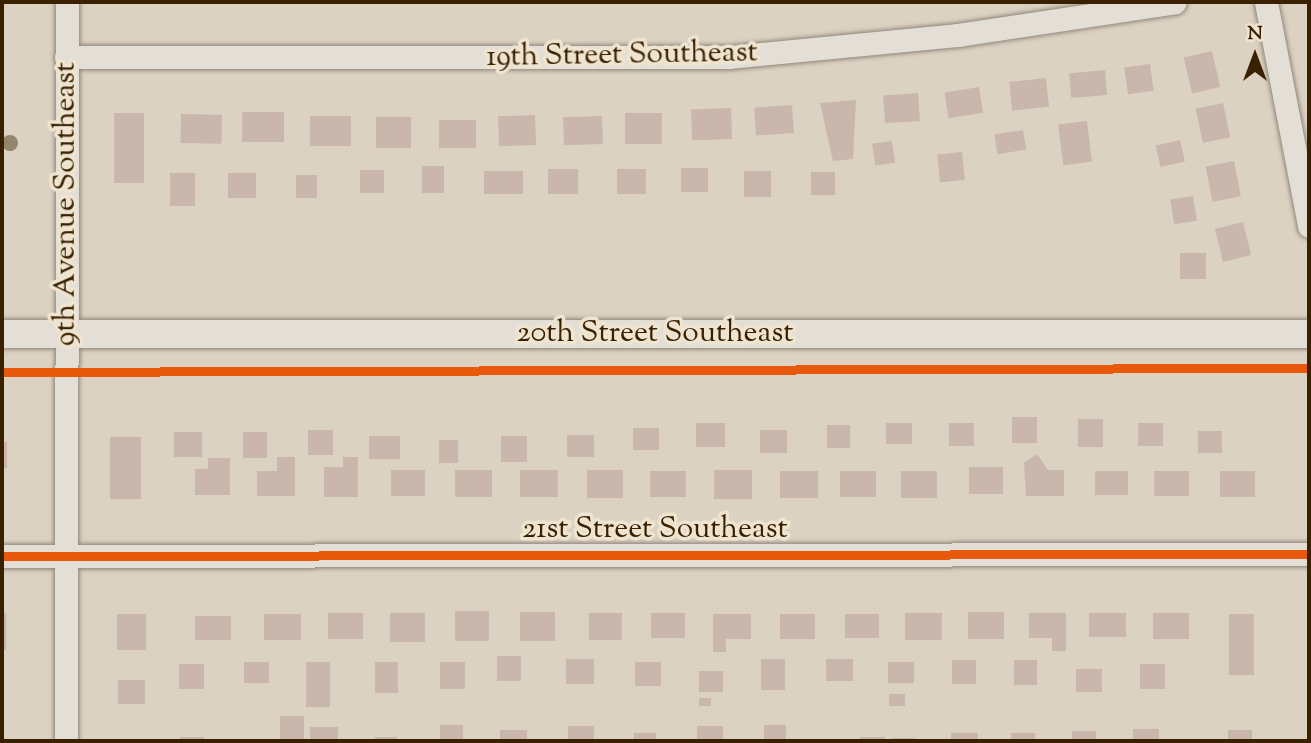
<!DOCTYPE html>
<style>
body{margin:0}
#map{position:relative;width:1311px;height:743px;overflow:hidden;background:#dcd2c2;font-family:"Sorts Mill Goudy",serif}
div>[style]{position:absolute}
.building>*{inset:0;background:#c9b7ad;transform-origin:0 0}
.roads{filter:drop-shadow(0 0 2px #90877a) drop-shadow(0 0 2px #90877a)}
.minor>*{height:23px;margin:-11.5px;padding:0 11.5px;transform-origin:11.5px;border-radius:11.5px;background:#e4dfd6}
.tertiary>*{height:28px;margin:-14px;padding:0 14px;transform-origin:14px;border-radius:14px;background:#e4dfd6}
.cycleway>*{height:9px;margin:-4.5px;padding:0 4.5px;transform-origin:4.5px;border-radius:4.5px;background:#e8590c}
.trees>*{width:16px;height:16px;margin:-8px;border-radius:50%;background:#93866b}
span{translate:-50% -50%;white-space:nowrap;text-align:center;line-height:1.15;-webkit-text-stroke:7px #efe4d0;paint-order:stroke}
.street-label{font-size:30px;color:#382001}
.frame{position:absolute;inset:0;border:4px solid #382001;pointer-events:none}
.north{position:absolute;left:1220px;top:21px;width:70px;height:70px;-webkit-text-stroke:5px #efe4d0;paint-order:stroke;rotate:0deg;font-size:19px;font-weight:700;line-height:28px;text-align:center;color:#382001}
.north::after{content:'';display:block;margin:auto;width:24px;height:32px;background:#382001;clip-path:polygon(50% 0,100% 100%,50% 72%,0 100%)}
</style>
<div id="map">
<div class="building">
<i style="left:1212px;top:51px;width:37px;height:29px;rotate:77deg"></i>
<i style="left:1150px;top:64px;width:27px;height:26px;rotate:82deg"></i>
<i style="left:1105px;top:70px;width:25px;height:36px;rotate:85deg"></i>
<i style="left:1046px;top:78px;width:29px;height:37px;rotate:84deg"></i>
<i style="left:979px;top:87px;width:26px;height:35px;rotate:81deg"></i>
<i style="left:918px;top:93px;width:28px;height:35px;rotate:86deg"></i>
<i style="clip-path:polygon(856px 100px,853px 159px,833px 161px,820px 103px)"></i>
<i style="left:1223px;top:103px;width:35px;height:28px;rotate:78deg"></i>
<i style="left:792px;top:105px;width:28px;height:38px;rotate:86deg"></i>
<i style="left:731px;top:108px;width:31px;height:40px;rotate:88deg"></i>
<i style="left:242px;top:112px;width:42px;height:30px"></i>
<i style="left:114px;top:113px;width:30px;height:70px"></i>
<i style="left:625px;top:113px;width:37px;height:31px"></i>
<i style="left:181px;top:114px;width:41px;height:29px;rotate:1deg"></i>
<i style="left:535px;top:115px;width:30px;height:37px;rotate:88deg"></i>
<i style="left:310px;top:116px;width:41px;height:30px"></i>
<i style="left:602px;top:116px;width:28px;height:39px;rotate:88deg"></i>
<i style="left:376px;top:117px;width:35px;height:31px"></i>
<i style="left:439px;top:120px;width:37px;height:28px"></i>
<i style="left:1087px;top:121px;width:41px;height:29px;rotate:83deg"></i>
<i style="left:1023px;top:130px;width:20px;height:29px;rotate:81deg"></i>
<i style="left:1180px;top:140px;width:22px;height:25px;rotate:77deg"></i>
<i style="left:892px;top:141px;width:22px;height:20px;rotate:82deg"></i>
<i style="left:962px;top:152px;width:28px;height:25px;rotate:84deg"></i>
<i style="left:1234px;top:161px;width:36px;height:29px;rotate:79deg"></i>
<i style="left:422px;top:166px;width:22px;height:27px"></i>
<i style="left:681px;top:168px;width:27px;height:24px"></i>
<i style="left:548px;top:169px;width:30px;height:25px"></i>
<i style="left:617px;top:169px;width:29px;height:25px"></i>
<i style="left:360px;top:170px;width:24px;height:23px"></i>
<i style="left:484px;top:171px;width:39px;height:23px"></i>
<i style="left:744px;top:171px;width:27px;height:26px"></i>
<i style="left:811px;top:172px;width:24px;height:23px"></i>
<i style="left:170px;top:173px;width:25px;height:33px"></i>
<i style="left:228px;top:173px;width:28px;height:25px"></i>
<i style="left:296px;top:175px;width:21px;height:23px"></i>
<i style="left:1193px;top:196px;width:25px;height:23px;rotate:81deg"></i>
<i style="left:1243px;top:222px;width:34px;height:29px;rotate:76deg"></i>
<i style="left:1180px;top:253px;width:26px;height:26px"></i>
<i style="left:1012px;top:417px;width:25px;height:26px"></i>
<i style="left:1078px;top:419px;width:25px;height:28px"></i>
<i style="left:696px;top:423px;width:29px;height:24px"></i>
<i style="left:886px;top:423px;width:26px;height:21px"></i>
<i style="left:949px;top:423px;width:25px;height:23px"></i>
<i style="left:1138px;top:423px;width:25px;height:23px"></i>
<i style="left:827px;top:425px;width:23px;height:23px"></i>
<i style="left:633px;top:428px;width:26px;height:22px"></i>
<i style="left:308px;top:430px;width:25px;height:25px"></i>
<i style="left:760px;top:430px;width:27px;height:23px"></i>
<i style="left:1198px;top:431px;width:24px;height:22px"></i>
<i style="left:174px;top:432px;width:28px;height:25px"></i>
<i style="left:243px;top:432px;width:24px;height:26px"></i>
<i style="left:567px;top:435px;width:27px;height:22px"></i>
<i style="left:369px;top:436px;width:31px;height:23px"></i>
<i style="left:501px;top:436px;width:26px;height:26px"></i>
<i style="left:110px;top:437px;width:31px;height:62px"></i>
<i style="left:439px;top:440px;width:19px;height:23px"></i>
<i style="left:2px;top:442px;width:5px;height:26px"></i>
<i style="clip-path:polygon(1037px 454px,1048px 470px,1064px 470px,1064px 496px,1026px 496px,1024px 463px)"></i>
<i style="clip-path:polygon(277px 457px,295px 457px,295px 496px,257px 496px,257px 471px,277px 471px)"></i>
<i style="clip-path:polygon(343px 457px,358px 457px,358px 497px,324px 497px,324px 467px,343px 467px)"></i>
<i style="clip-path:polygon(208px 458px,230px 458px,230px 495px,195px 495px,195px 469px,208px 469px)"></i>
<i style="left:969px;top:467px;width:34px;height:27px"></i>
<i style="left:391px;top:470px;width:34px;height:26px"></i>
<i style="left:455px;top:470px;width:37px;height:27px"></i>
<i style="left:520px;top:470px;width:38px;height:27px"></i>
<i style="left:587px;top:470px;width:36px;height:28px"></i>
<i style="left:714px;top:470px;width:38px;height:29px"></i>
<i style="left:650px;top:471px;width:36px;height:26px"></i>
<i style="left:780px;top:471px;width:38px;height:27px"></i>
<i style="left:840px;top:471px;width:36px;height:26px"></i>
<i style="left:901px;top:471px;width:36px;height:27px"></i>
<i style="left:1095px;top:471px;width:33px;height:24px"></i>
<i style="left:1154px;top:471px;width:35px;height:25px"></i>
<i style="left:1220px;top:471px;width:35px;height:26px"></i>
<i style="left:455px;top:611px;width:34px;height:30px"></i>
<i style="left:520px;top:612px;width:35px;height:29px"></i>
<i style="left:968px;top:612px;width:36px;height:27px"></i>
<i style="left:2px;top:613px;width:4px;height:37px"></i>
<i style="left:328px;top:613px;width:35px;height:26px"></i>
<i style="left:390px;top:613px;width:35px;height:29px"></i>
<i style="left:589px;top:613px;width:33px;height:27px"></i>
<i style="left:651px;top:613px;width:34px;height:25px"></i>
<i style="left:905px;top:613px;width:37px;height:27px"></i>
<i style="clip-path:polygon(1029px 613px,1066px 613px,1066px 651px,1052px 651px,1052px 638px,1029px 638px)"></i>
<i style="left:1089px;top:613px;width:37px;height:24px"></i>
<i style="left:1153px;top:613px;width:36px;height:26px"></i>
<i style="left:117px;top:614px;width:29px;height:36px"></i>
<i style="left:264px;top:614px;width:37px;height:26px"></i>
<i style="clip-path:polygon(713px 614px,751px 614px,751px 639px,726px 639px,726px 652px,713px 652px)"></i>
<i style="left:780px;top:614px;width:35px;height:25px"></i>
<i style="left:845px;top:614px;width:34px;height:24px"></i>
<i style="left:1229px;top:614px;width:25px;height:61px"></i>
<i style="left:195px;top:616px;width:36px;height:24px"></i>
<i style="left:497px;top:656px;width:24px;height:25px"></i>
<i style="left:566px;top:659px;width:28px;height:25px"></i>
<i style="left:761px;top:659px;width:24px;height:31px"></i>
<i style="left:826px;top:659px;width:27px;height:22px"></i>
<i style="left:952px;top:660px;width:24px;height:24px"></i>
<i style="left:1014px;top:660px;width:23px;height:25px"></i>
<i style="left:244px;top:662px;width:25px;height:21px"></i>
<i style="left:306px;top:662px;width:24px;height:45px"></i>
<i style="left:375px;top:662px;width:23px;height:31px"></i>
<i style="left:440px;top:662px;width:25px;height:27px"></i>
<i style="left:635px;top:662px;width:26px;height:24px"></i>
<i style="left:888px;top:662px;width:26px;height:21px"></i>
<i style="left:179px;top:664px;width:25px;height:25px"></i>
<i style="left:1140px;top:664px;width:25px;height:25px"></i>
<i style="left:1076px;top:669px;width:26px;height:23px"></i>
<i style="left:699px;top:671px;width:24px;height:21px"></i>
<i style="left:118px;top:680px;width:27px;height:24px"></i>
<i style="left:889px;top:694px;width:16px;height:12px"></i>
<i style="left:699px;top:698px;width:12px;height:8px"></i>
<i style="left:280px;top:716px;width:24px;height:25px"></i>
<i style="left:440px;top:725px;width:23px;height:16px"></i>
<i style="left:764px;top:725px;width:22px;height:16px"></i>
<i style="left:568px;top:726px;width:26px;height:15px"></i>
<i style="left:697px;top:726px;width:26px;height:15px"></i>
<i style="left:310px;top:727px;width:28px;height:14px"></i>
<i style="left:1133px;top:729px;width:26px;height:12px"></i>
<i style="left:500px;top:730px;width:27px;height:11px"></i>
<i style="left:1228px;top:730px;width:24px;height:11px"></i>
<i style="left:1072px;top:731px;width:24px;height:10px"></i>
<i style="left:634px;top:733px;width:22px;height:8px"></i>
<i style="left:951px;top:733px;width:27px;height:8px"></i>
<i style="left:1011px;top:733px;width:24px;height:8px"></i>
<i style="left:180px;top:737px;width:24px;height:4px"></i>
<i style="left:375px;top:737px;width:22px;height:4px"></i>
<i style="left:860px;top:737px;width:25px;height:4px"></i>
<i style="left:891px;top:738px;width:24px;height:3px"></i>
</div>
<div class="roads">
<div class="minor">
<i style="left:1266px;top:2px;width:228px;rotate:79.1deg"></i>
<i style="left:66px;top:57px;width:663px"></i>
<i style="left:729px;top:57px;width:230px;rotate:-5.5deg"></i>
<i style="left:958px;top:35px;width:219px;rotate:-8.6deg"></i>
<i style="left:2px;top:556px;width:1307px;rotate:-0.09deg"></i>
<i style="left:66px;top:741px;width:739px;rotate:-89.92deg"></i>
</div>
<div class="tertiary">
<i style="left:2px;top:334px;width:1307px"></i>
</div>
</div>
<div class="cycleway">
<i style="left:2px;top:372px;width:1307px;rotate:-0.18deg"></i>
<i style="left:2px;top:556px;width:1307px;rotate:-0.09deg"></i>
</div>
<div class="trees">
<i style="left:10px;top:143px"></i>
</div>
<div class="street-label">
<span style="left:622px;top:56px;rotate:-1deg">19th Street Southeast</span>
<span style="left:67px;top:204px;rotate:-90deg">9th Avenue Southeast</span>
<span style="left:655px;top:334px">20th Street Southeast</span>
<span style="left:655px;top:530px">21st Street Southeast</span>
</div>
<div class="frame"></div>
<div class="north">N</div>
</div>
